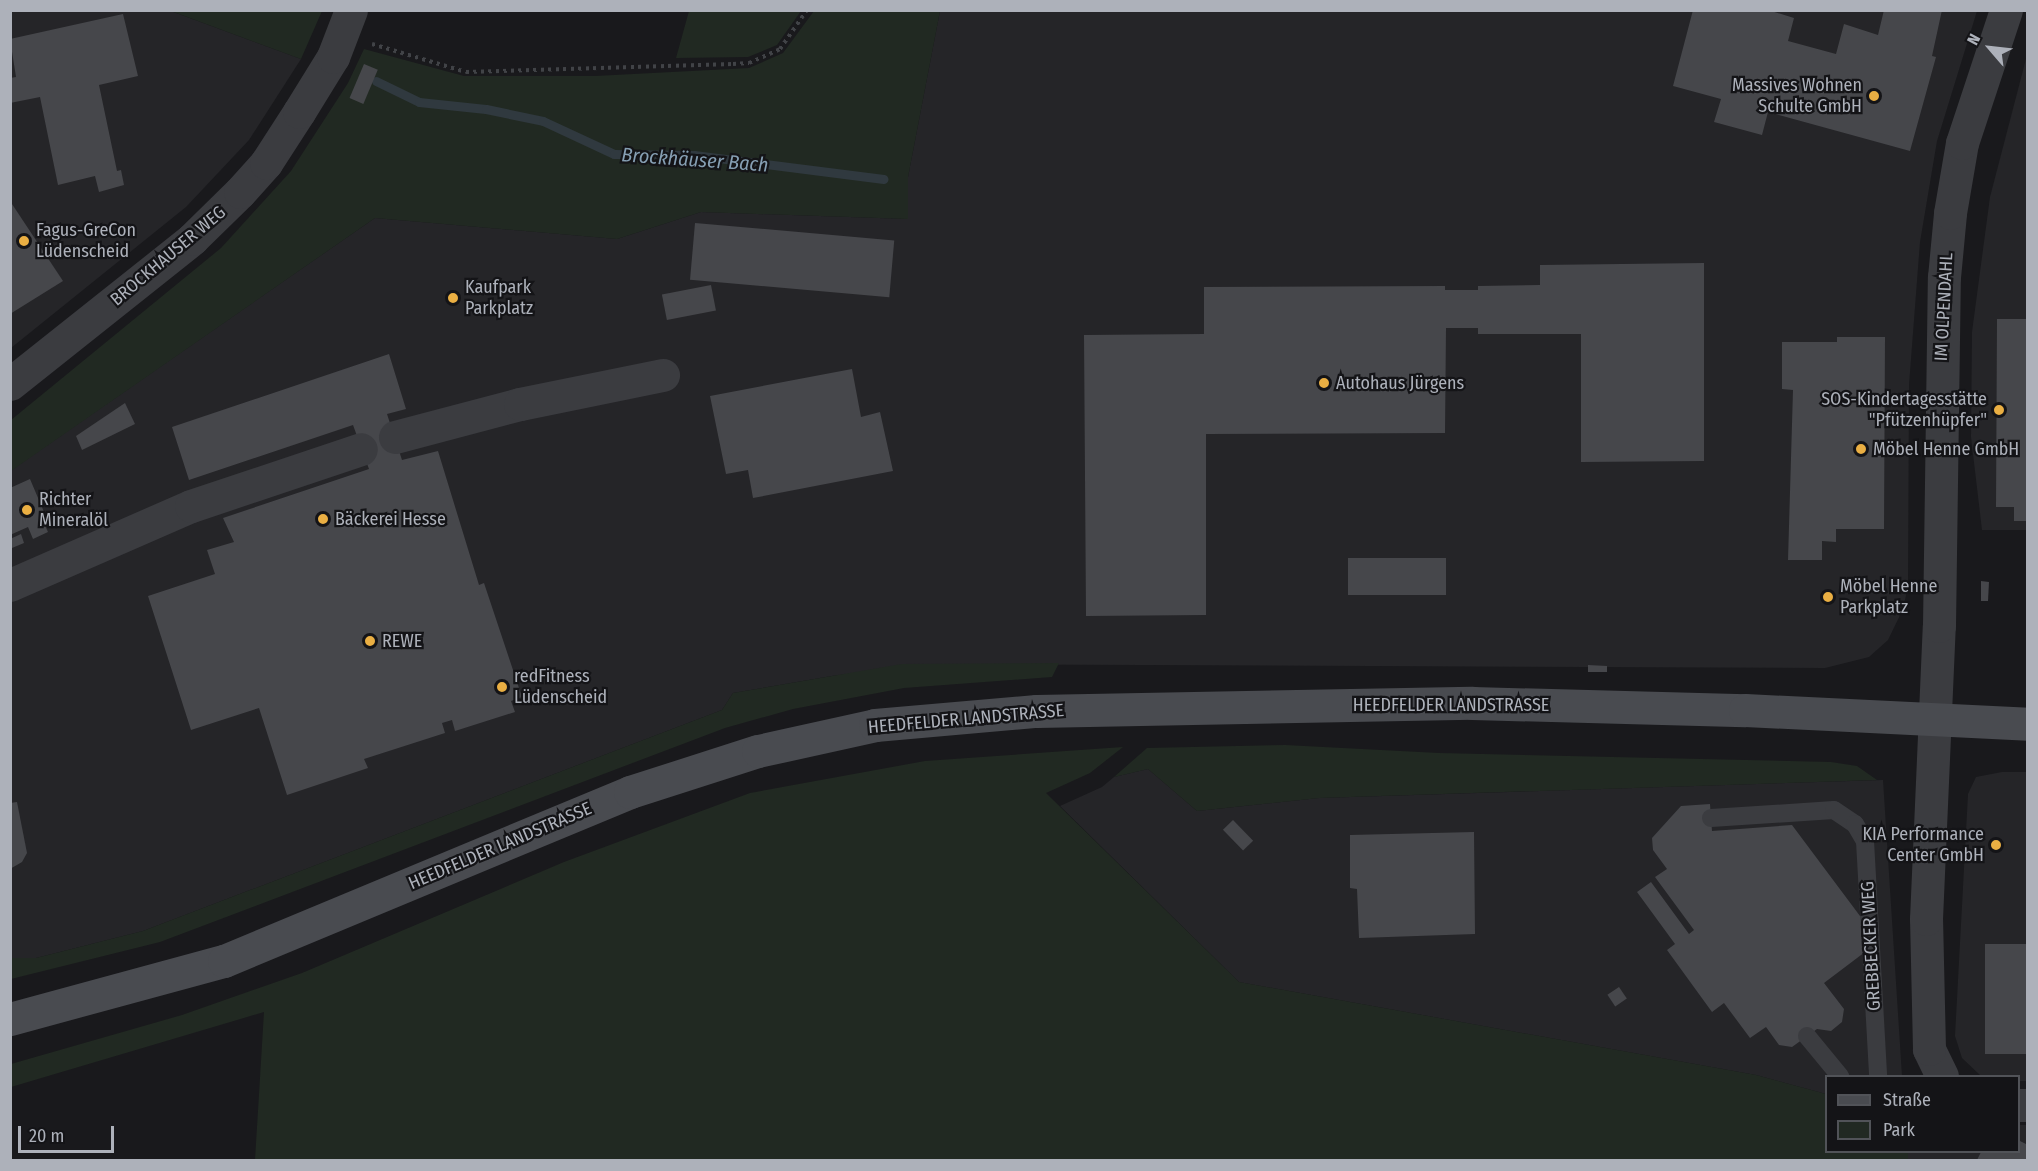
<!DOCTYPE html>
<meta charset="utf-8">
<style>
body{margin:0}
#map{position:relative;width:2038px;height:1171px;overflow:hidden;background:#19191c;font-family:"Fira Sans Condensed",sans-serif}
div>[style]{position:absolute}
.built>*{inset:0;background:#252528}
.green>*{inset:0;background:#212922}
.stream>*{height:9px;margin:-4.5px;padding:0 4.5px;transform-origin:4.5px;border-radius:4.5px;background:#30393f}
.building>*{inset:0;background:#46474b;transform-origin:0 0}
.path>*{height:4px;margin-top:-2px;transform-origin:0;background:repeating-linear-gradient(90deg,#414347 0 3px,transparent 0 7.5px)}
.lane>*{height:18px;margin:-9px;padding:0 9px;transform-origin:9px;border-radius:9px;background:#3b3c40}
.street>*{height:33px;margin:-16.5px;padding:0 16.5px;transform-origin:16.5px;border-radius:16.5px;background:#3b3c40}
.secondary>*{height:33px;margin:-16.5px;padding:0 16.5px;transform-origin:16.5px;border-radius:16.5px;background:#494b50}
.dots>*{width:16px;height:16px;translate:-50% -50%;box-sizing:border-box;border:3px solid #141417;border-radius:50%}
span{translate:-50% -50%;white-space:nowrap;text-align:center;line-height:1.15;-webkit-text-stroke:4.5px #141417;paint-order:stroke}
.poi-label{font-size:18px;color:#adb1ba}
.right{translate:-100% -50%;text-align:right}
.left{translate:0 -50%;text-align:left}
.street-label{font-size:18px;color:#adb1ba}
.water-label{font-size:20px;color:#869fb3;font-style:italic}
.frame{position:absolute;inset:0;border:12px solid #adb1ba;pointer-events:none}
.legend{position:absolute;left:1825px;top:1075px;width:195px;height:78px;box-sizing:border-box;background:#141417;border:2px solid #515358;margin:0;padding:8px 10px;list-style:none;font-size:18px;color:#adb1ba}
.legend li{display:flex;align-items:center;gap:12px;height:30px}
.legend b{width:30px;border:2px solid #515358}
.north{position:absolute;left:1960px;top:18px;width:60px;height:60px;-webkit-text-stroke:4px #141417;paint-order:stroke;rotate:298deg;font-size:16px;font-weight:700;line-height:24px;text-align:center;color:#adb1ba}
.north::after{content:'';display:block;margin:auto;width:21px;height:27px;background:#adb1ba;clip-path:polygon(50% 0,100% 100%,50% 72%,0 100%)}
.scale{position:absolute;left:18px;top:1126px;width:96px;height:27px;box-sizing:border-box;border:3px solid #adb1ba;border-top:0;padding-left:8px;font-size:18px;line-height:21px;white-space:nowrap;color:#adb1ba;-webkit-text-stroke:4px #141417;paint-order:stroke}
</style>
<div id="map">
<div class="built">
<i style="clip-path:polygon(11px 11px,171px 11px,301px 59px,249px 140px,186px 207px,11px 348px)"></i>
<i style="clip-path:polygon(940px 11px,1977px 11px,1937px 141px,1920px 242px,1909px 385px,1908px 586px,1903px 609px,1888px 640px,1869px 657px,1825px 668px,924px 664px,832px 676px,733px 693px,722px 710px,143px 931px,36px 958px,11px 958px,10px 471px,375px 218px,617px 239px,701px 212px,908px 219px,908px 177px)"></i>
<i style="clip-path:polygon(2027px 55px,2027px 530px,1982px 530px,1971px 437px,1972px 332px,1990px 197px)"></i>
<i style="clip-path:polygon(1148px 769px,1197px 811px,1319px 798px,1883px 780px,1902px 1076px,1826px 1076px,1826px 1094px,1756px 1075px,1239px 982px,1060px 806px,1102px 787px,1114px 777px)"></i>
<i style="clip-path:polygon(2002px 772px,2027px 772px,2027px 1081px,2019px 1081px,2018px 1076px,1981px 1076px,1962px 1058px,1955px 1036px,1968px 794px,1976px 777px)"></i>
<i style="clip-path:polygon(2019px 1125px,2027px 1125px,2027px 1160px,1908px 1160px,1908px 1152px,2018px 1152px)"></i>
</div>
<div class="green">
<i style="clip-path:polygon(171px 11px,322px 11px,301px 59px)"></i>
<i style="clip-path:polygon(689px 11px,689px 10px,801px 11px,777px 45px,748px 57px,676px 58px)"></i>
<i style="clip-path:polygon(814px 11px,940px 11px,908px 177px,908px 219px,701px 212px,617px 239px,375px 218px,11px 471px,11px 420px,221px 248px,291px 171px,348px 83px,364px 49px,464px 76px,595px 76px,749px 68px,783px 53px)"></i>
<i style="clip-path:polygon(1059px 663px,1052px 677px,904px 688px,793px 709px,725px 728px,160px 942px,11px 979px,11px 958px,36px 958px,143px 931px,722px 710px,733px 693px,902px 664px)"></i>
<i style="clip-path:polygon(1285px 745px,1439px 753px,1831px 762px,1857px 766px,1877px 780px,1319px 798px,1197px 811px,1148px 769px,1114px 777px,1147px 748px)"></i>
<i style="clip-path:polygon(1123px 747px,1090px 773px,1046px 793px,1239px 982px,1756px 1075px,1826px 1094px,1826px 1152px,1908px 1152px,1908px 1160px,255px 1160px,264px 1012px,11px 1087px,11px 1064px,182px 1015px,302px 973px,564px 862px,750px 793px,925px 761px)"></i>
</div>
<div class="stream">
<i style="left:376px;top:81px;width:48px;rotate:26deg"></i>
<i style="left:419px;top:102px;width:67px;rotate:6deg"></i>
<i style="left:486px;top:109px;width:58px;rotate:11.9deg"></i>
<i style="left:543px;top:121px;width:78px;rotate:24.9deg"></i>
<i style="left:614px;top:154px;width:80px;rotate:0.7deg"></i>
<i style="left:694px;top:155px;width:191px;rotate:7.2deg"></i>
</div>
<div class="building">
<i style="clip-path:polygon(1693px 10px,1768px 10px,1794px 18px,1788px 41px,1836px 54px,1844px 24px,1878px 35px,1884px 10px,1942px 10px,1932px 56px,1936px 57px,1910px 151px,1768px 112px,1762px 135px,1714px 122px,1721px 99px,1673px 86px)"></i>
<i style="clip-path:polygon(123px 14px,138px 76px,99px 85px,117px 171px,121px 170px,124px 185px,99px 192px,95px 176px,58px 185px,40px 97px,10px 103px,10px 78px,16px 77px,10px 39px)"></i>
<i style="left:364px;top:64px;width:15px;height:37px;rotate:23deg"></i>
<i style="clip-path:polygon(10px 201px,63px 281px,10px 314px)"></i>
<i style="left:695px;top:223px;width:200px;height:57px;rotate:5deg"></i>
<i style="clip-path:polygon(1704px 263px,1704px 461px,1581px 462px,1581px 334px,1478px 334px,1478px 328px,1446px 328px,1445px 433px,1206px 434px,1206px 615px,1086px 616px,1084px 335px,1204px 334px,1204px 287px,1445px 286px,1445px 290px,1478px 290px,1478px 286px,1540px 285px,1540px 265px)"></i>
<i style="left:711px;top:285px;width:26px;height:50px;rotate:79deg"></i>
<i style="clip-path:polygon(1997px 319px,2028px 319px,2028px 521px,2014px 521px,2014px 507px,1996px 507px)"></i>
<i style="clip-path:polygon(1837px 337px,1885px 337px,1884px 529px,1836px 529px,1836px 542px,1822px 541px,1822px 560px,1788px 560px,1793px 390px,1782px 389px,1782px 342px,1837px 342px)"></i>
<i style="clip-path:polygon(389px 354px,406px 409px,387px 414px,402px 460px,438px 451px,479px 585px,484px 583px,522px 697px,511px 701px,515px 712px,455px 731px,452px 720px,442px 723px,445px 733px,364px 759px,368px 768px,287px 795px,259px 708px,191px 730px,148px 596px,215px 574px,207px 550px,234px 542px,223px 518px,369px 469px,353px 425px,189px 480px,172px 427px)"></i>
<i style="clip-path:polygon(852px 369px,861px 417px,880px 412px,893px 471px,753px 498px,748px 470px,726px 474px,710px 396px)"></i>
<i style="clip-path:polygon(125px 403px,135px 424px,82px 450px,76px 436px)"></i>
<i style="clip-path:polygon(30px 479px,47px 519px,43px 521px,48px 532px,33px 539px,28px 527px,10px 535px,10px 488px)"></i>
<i style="clip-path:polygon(21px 534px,24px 543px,12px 548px,10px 539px)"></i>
<i style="left:1348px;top:558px;width:98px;height:37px"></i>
<i style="clip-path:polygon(1981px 581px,1989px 582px,1988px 601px,1981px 601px)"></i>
<i style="clip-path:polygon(1588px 665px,1607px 666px,1607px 672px,1588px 672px)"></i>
<i style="clip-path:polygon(17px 802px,27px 853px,22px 862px,10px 869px,10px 803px)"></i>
<i style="clip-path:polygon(1710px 804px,1712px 831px,1792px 825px,1863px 920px,1865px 952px,1824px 983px,1844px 1009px,1842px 1022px,1831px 1031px,1817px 1029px,1792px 1047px,1779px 1045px,1766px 1027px,1750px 1038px,1724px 1003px,1712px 1012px,1667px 950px,1675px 944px,1637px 892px,1651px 882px,1689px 934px,1694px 930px,1655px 877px,1667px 869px,1653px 850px,1652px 838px,1681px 806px)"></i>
<i style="left:1233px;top:820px;width:29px;height:14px;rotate:46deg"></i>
<i style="clip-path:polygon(1474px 832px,1475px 934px,1359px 938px,1357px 889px,1350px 888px,1350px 835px)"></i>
<i style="left:1985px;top:944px;width:43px;height:110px"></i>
<i style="left:1619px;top:987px;width:14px;height:14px;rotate:56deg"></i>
<i style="clip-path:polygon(2018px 1140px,2028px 1145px,2028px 1160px,1977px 1160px,1981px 1152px,2018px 1152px)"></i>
</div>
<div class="path">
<i style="left:372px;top:44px;width:98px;rotate:16.6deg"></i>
<i style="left:466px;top:72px;width:267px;rotate:-1.7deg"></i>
<i style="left:733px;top:64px;width:16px;rotate:-4deg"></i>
<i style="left:749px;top:63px;width:34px;rotate:-24deg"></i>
<i style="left:780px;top:49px;width:47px;rotate:-55.3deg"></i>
</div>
<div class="lane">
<i style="left:1711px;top:818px;width:123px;rotate:-3.7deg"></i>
<i style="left:1834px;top:810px;width:25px;rotate:34deg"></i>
<i style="left:1855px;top:824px;width:20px;rotate:60deg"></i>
<i style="left:1865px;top:841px;width:235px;rotate:86.8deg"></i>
<i style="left:1807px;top:1036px;width:52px;rotate:50.5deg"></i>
</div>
<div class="street">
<i style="left:10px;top:384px;width:233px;rotate:-38.5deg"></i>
<i style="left:192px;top:239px;width:67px;rotate:-44.4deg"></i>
<i style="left:240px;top:192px;width:39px;rotate:-48deg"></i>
<i style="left:266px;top:163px;width:61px;rotate:-57.1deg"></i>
<i style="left:299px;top:112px;width:65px;rotate:-58.3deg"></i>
<i style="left:333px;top:57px;width:50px;rotate:-69deg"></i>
<i style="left:395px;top:437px;width:129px;rotate:-14.8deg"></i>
<i style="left:520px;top:404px;width:146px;rotate:-11.5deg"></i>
<i style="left:10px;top:585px;width:197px;rotate:-23.6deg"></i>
<i style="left:191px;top:506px;width:179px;rotate:-18.5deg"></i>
<i style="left:1942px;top:1076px;width:30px;rotate:-116deg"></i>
<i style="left:1929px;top:1049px;width:130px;rotate:-91.3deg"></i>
<i style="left:1926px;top:919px;width:293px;rotate:-87.5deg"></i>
<i style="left:1939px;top:626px;width:349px;rotate:-89.2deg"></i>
<i style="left:1944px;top:277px;width:64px;rotate:-84.6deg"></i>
<i style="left:1950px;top:213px;width:71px;rotate:-80.3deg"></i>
<i style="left:1962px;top:143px;width:140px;rotate:-71.7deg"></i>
<i style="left:2018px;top:1105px;width:10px"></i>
</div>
<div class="secondary">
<i style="left:10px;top:1019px;width:222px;rotate:-15.2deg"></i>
<i style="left:224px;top:961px;width:440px;rotate:-22.6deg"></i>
<i style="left:630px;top:792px;width:134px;rotate:-17.8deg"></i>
<i style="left:758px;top:751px;width:120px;rotate:-12.5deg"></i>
<i style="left:875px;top:725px;width:162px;rotate:-5deg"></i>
<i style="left:1036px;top:711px;width:436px;rotate:-1.1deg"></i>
<i style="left:1472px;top:703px;width:273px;rotate:1.5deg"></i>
<i style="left:1745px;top:710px;width:283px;rotate:2.8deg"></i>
</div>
<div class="dots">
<i style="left:1874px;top:96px;background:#eaaf43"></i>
<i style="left:24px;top:241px;background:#eaaf43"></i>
<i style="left:453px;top:298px;background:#eaaf43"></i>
<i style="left:1324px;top:383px;background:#eaaf43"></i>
<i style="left:1999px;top:410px;background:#eaaf43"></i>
<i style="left:1861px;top:449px;background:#eaaf43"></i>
<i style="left:27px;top:510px;background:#eaaf43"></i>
<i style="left:323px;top:519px;background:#eaaf43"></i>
<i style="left:1828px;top:597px;background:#eaaf43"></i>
<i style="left:370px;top:641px;background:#eaaf43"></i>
<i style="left:502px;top:687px;background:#eaaf43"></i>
<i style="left:1996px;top:845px;background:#eaaf43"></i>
</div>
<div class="poi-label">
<span class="right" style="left:1862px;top:96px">Massives Wohnen<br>Schulte GmbH</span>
<span class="left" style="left:36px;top:241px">Fagus-GreCon<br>Lüdenscheid</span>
<span class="left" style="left:465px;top:298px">Kaufpark<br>Parkplatz</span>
<span class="left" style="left:1336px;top:383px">Autohaus Jürgens</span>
<span class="right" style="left:1987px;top:410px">SOS-Kindertagesstätte<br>"Pfützenhüpfer"</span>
<span class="left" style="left:1873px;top:449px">Möbel Henne GmbH</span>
<span class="left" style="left:39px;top:510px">Richter<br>Mineralöl</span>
<span class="left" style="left:335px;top:519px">Bäckerei Hesse</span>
<span class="left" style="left:1840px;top:597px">Möbel Henne<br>Parkplatz</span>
<span class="left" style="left:382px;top:641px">REWE</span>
<span class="left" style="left:514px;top:687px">redFitness<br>Lüdenscheid</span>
<span class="right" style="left:1984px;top:845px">KIA Performance<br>Center GmbH</span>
</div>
<div class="street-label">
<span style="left:168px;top:256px;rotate:-40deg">BROCKHAUSER WEG</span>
<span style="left:1944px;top:307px;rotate:-87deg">IM OLPENDAHL</span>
<span style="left:1451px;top:705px">HEEDFELDER LANDSTRASSE</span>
<span style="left:966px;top:719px;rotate:-5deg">HEEDFELDER LANDSTRASSE</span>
<span style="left:500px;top:846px;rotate:-23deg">HEEDFELDER LANDSTRASSE</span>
<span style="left:1871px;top:946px;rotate:-93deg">GREBBECKER WEG</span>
</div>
<div class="water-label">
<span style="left:695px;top:160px;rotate:4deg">Brockhäuser Bach</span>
</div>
<div class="frame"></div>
<ul class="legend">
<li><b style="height:8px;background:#494b50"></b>Straße</li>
<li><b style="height:16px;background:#212922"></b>Park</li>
</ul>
<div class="north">N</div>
<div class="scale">20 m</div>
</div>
